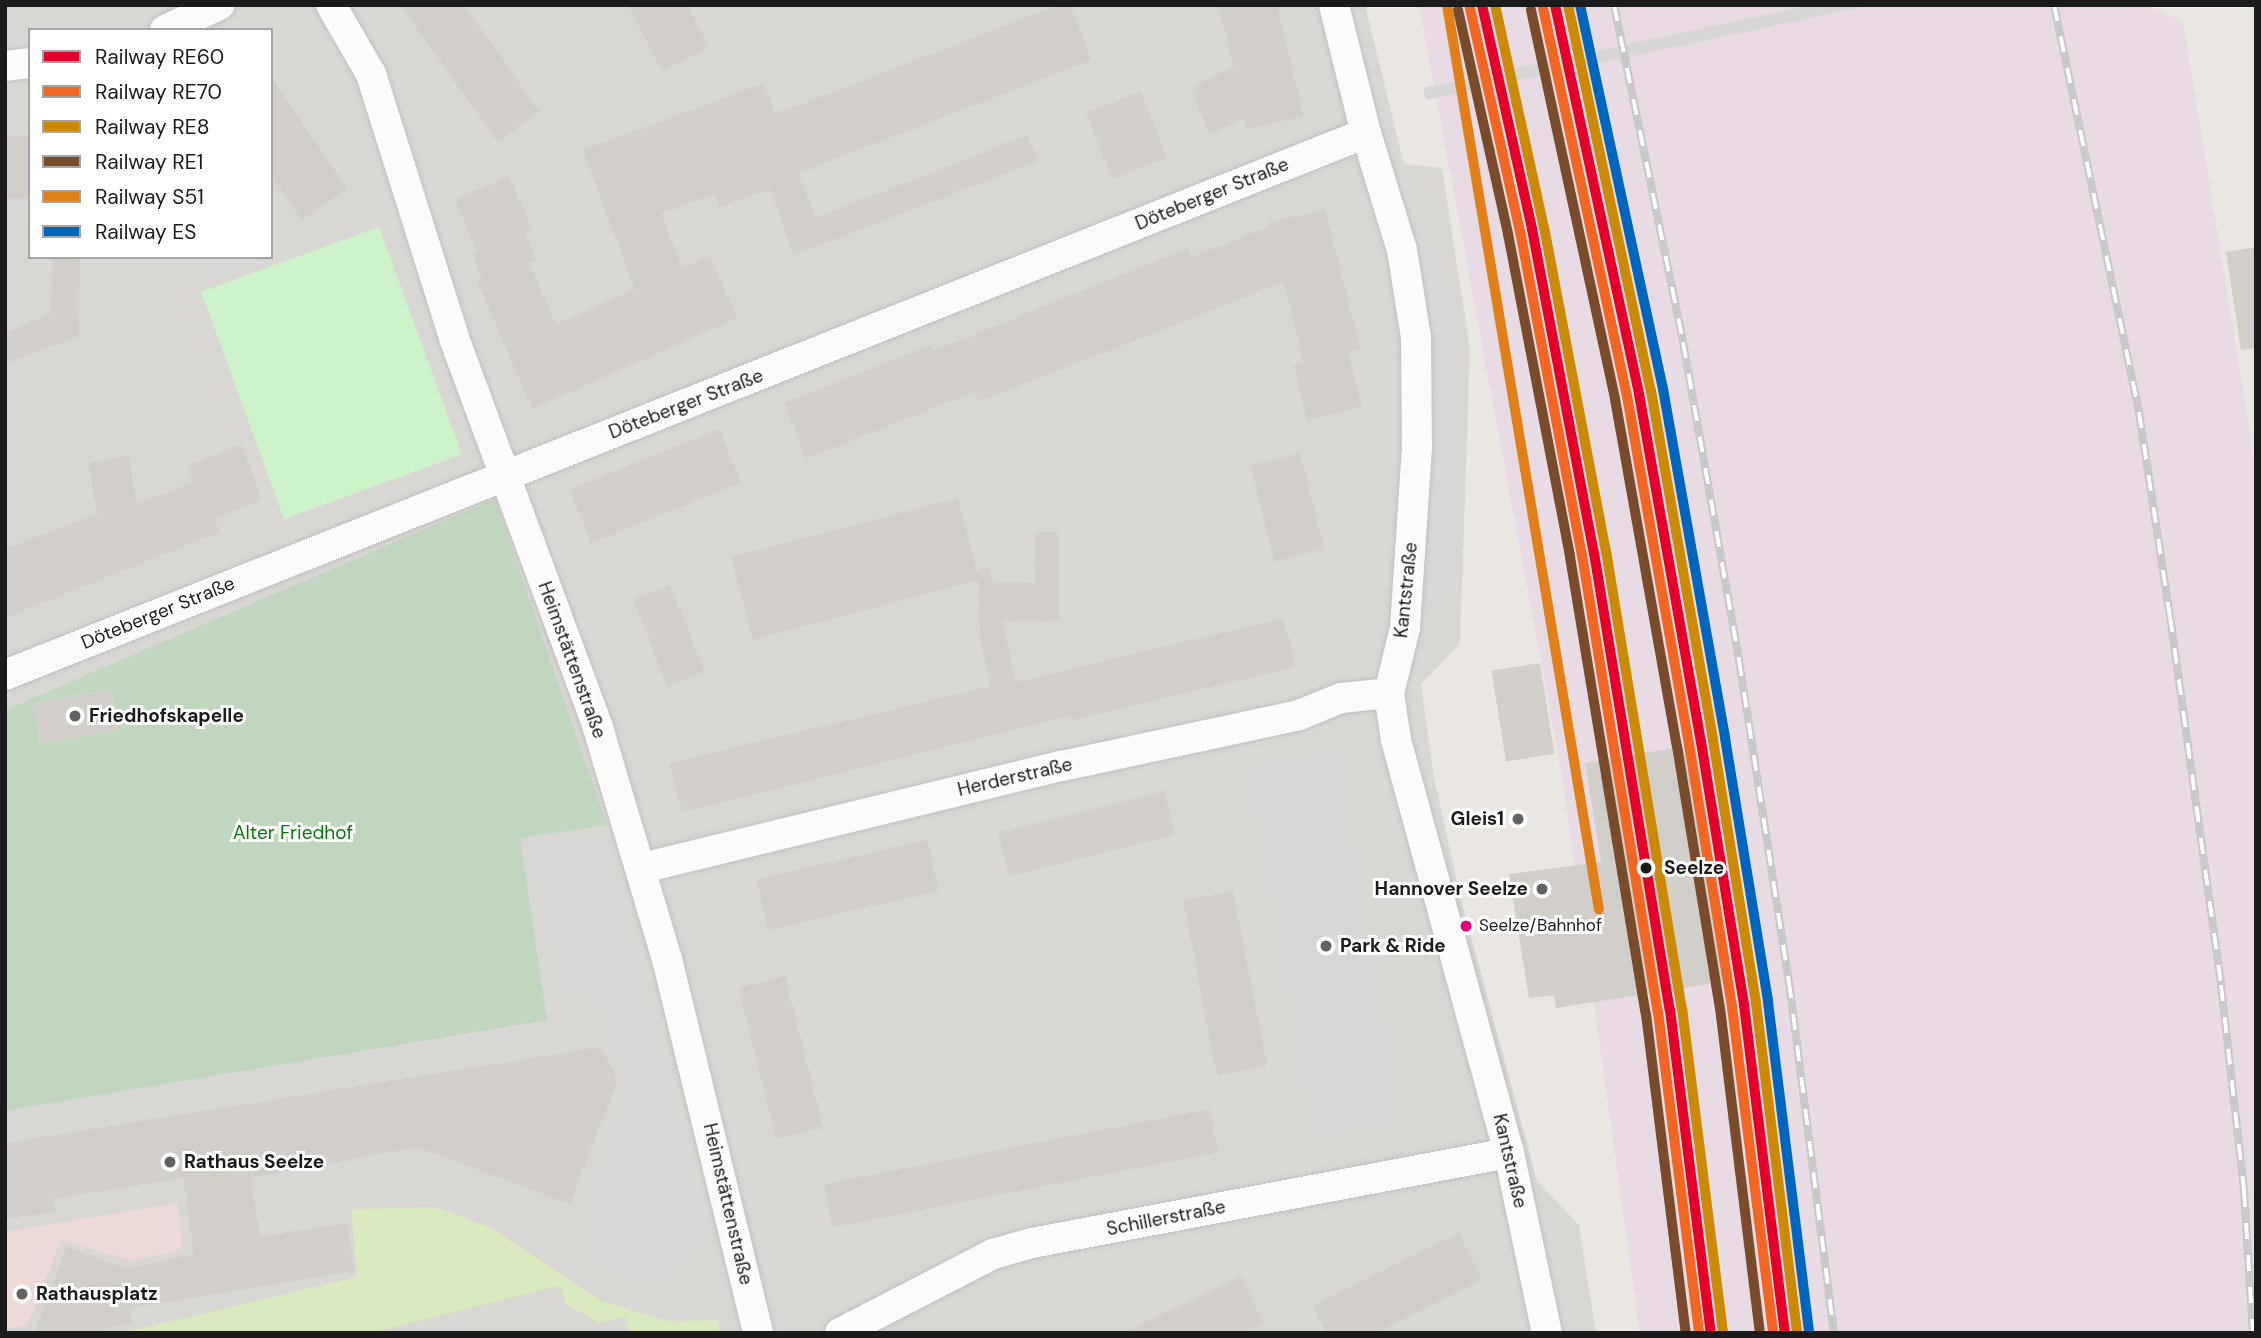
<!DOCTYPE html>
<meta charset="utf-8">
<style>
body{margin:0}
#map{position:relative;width:2261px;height:1338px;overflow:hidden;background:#eae7e2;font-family:"DM Sans",sans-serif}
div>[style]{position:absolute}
.residential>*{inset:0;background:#d9d7d4}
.commercial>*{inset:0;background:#edd9d6}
.industrial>*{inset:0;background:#e8dbe3}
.grass>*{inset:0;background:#d8eabe}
.cemetery>*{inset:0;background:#c1d6bf}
.park>*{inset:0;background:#cef3cb;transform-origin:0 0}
.parking>*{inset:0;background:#d8d7d5;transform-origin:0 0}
.pier>*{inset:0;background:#d7d6d4}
.building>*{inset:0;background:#d2cfcb;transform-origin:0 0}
.roads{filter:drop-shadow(0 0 2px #c2c1bf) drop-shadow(0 0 2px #c2c1bf)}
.minor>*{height:30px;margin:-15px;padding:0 15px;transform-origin:15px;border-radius:15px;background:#fcfbfb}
.rail>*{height:8px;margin-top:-4px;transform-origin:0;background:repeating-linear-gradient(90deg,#fff 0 16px,#c9c8c8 0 32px);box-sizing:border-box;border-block:2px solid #c9c8c8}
.rail-1>*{height:10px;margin:-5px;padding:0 5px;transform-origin:5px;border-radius:5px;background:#e4002b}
.rail-2>*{height:10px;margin:-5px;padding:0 5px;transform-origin:5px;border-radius:5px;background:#f26522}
.rail-3>*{height:10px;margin:-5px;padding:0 5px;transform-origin:5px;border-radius:5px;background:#cb8a05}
.rail-4>*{height:10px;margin:-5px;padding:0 5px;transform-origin:5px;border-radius:5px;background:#7a4b2a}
.rail-5>*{height:10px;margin:-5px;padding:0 5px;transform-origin:5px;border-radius:5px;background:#e17f18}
.rail-6>*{height:10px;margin:-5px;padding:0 5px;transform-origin:5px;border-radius:5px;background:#0065bd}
.dots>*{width:19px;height:19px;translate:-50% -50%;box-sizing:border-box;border:4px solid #fff;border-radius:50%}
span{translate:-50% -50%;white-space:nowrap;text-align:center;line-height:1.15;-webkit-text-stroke:6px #fff;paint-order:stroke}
.bus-label{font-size:17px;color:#1b1b1b}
.left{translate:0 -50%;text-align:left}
.street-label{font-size:19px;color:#1b1b1b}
.poi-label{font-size:19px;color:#1b1b1b;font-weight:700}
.right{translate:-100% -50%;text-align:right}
.park-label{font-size:19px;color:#047e08}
.stop-label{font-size:19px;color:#1b1b1b;font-weight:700}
.frame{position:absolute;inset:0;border:7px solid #1b1b1b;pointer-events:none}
.legend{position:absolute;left:28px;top:28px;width:245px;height:231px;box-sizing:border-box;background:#fff;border:2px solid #a4a4a4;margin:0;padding:9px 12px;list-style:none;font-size:21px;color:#1b1b1b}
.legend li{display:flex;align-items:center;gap:14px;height:35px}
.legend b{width:35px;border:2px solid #a4a4a4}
</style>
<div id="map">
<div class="residential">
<i style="clip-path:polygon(evenodd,5px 5px,1365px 5px,1404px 164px,1442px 168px,1470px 349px,1460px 644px,1421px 684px,1434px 778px,1462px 903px,1537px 1181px,1579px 1225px,1596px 1333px,5px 1333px,5px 5px,30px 30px,271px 30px,271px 257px,30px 257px,30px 30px)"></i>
</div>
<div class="commercial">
<i style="clip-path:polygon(178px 1203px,183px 1250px,132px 1261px,61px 1240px,27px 1326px,5px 1329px,5px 1232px)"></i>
</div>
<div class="industrial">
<i style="clip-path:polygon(1419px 5px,2147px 5px,2183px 22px,2256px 469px,2256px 1333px,1640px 1333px,1562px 775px)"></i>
</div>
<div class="grass">
<i style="clip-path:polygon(437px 1207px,495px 1230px,599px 1300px,667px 1321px,718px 1320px,720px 1333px,630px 1333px,625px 1316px,600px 1323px,567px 1305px,559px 1286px,371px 1333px,121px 1333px,357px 1277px,351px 1209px)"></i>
</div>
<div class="cemetery">
<i style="clip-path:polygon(495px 499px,607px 825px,520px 838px,547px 1020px,5px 1111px,5px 710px)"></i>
</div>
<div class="park">
<i style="left:379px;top:227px;width:242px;height:189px;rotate:70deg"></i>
</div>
<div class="parking">
<i style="clip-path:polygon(1440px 248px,1454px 348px,1446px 603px,1423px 604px,1429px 423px,1417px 254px)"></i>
<i style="clip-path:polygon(192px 257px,269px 257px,270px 258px,202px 283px)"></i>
<i style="left:1334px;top:752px;width:376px;height:87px;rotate:80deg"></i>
<i style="clip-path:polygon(576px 838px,578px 845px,605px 839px,698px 1198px,705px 1235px,669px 1278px,630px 1278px,595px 1262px,583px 1221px,615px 1110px,630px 1111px,602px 1000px,566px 985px,527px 845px)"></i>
</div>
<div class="pier">
<i style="clip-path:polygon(1811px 5px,1871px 5px,1426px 100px,1423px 88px)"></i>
</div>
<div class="building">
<i style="clip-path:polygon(400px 5px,464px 5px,540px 112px,498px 142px)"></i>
<i style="clip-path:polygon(628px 5px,687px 5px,709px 47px,662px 71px)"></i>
<i style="clip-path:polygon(1058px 5px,1070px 5px,1091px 60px,798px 173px,815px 218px,1028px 135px,1038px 161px,794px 255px,770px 189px,720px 208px,714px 194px,661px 213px,682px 268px,710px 256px,737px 318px,532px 409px,477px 280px,482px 278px,472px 254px,477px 252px,455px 199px,509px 176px,533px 231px,525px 234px,536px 260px,529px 263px,556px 324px,635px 289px,583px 150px,764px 83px,776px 114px)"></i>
<i style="clip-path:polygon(1218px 5px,1277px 5px,1304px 116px,1246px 130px,1244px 119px,1209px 134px,1191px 88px,1233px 66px)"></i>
<i style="clip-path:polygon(271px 77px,347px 189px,302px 220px,271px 176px)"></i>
<i style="left:1141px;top:91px;width:72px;height:59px;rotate:69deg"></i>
<i style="left:30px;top:136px;width:63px;height:25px;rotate:90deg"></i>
<i style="clip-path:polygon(1325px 210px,1361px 349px,1348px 353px,1362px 407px,1307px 421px,1294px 366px,1304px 363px,1284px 282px,978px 402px,974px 392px,806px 459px,784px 403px,931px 345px,933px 351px,1188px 248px,1192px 257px,1270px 226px,1269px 222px)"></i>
<i style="clip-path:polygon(2256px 247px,2256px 348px,2241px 350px,2226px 252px)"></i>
<i style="clip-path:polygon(53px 257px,80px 257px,79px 336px,5px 364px,5px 333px,51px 313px)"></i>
<i style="left:719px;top:429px;width:58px;height:161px;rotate:68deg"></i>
<i style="clip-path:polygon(241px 444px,262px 500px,214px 519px,220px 532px,5px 618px,5px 549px,97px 514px,88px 463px,129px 456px,137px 504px,194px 482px,187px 466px)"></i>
<i style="left:1300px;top:453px;width:99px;height:51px;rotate:76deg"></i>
<i style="clip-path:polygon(958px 498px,978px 575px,978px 570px,990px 568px,993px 583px,1035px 582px,1034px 532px,1058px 532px,1059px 620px,1002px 621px,1016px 682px,1284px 618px,1295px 667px,1072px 720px,1071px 716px,682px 812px,669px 763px,991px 686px,980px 638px,978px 580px,753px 640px,731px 557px)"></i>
<i style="left:671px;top:585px;width:93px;height:40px;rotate:69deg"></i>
<i style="left:1540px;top:663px;width:92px;height:49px;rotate:81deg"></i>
<i style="left:111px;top:689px;width:42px;height:80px;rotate:80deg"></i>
<i style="clip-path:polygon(1691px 745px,1728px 981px,1556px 1008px,1554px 995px,1529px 998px,1509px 874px,1601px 862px,1585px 763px)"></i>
<i style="left:1164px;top:791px;width:45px;height:171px;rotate:76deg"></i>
<i style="left:927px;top:840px;width:52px;height:175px;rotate:77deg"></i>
<i style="left:1233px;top:891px;width:178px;height:51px;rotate:79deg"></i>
<i style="left:785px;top:976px;width:156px;height:48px;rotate:76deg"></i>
<i style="clip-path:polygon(600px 1047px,618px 1079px,570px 1204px,418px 1147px,251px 1178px,260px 1237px,348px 1223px,354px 1271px,130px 1308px,132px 1323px,105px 1328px,106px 1333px,35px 1333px,67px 1246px,126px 1269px,194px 1254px,183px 1178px,54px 1199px,56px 1212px,5px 1219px,5px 1143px)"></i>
<i style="left:1210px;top:1109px;width:44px;height:393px;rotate:79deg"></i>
<i style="clip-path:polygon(1459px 1233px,1482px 1280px,1376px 1333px,1326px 1333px,1313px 1305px)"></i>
<i style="clip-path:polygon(1241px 1276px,1263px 1323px,1243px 1333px,1123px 1333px)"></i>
</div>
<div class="roads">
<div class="minor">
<i style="left:331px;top:5px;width:80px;rotate:59.9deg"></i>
<i style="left:371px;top:74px;width:277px;rotate:72.5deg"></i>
<i style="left:454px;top:338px;width:416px;rotate:69.7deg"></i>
<i style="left:598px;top:728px;width:241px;rotate:73.4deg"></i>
<i style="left:667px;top:959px;width:385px;rotate:76.3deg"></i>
<i style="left:1334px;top:5px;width:132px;rotate:76deg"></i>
<i style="left:1366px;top:133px;width:122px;rotate:72.9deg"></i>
<i style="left:1402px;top:250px;width:88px;rotate:80.9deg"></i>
<i style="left:1416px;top:337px;width:110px;rotate:89.5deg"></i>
<i style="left:1417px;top:447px;width:181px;rotate:93.8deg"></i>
<i style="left:1405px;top:628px;width:67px;rotate:103.8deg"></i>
<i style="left:1389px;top:693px;width:48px;rotate:81.5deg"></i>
<i style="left:1396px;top:740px;width:428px;rotate:74.7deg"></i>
<i style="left:1509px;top:1153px;width:184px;rotate:78.1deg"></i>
<i style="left:165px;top:30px;width:60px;rotate:-24.8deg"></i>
<i style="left:5px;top:66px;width:25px;rotate:-7deg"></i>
<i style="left:5px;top:675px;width:1465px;rotate:-21.71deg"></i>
<i style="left:642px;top:868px;width:432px;rotate:-13.7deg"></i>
<i style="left:1062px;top:766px;width:242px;rotate:-12.1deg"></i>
<i style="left:1299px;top:715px;width:45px;rotate:-22deg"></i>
<i style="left:1341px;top:698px;width:48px;rotate:-5.9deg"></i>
<i style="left:840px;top:1333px;width:172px;rotate:-27.3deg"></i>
<i style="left:993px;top:1254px;width:41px;rotate:-15.8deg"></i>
<i style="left:1032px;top:1243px;width:485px;rotate:-10.7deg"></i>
</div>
</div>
<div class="rail">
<i style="left:1614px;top:5px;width:344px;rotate:78.4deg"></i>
<i style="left:1683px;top:342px;width:323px;rotate:80deg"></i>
<i style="left:1739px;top:660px;width:326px;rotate:81.2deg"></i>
<i style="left:1789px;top:982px;width:354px;rotate:82.7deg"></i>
<i style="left:2054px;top:5px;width:416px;rotate:78.2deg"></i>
<i style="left:2139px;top:412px;width:206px;rotate:81.4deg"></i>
<i style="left:2170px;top:616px;width:373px;rotate:82.1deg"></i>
<i style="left:2221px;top:985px;width:207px;rotate:83.6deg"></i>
<i style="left:2244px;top:1191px;width:142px;rotate:86.4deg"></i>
</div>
<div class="rail-1">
<i style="left:1482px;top:5px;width:230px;rotate:77.4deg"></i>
<i style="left:1532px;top:229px;width:330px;rotate:79.2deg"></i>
<i style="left:1594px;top:553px;width:463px;rotate:80.6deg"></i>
<i style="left:1670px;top:1010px;width:326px;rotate:82.8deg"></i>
<i style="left:1555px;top:5px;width:398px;rotate:77.8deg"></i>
<i style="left:1639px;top:394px;width:353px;rotate:79.9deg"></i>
<i style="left:1701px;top:742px;width:266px;rotate:80.7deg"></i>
<i style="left:1744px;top:1005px;width:331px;rotate:82.9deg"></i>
</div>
<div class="rail-2">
<i style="left:1470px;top:8px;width:229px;rotate:77.4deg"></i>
<i style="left:1520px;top:231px;width:330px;rotate:79.2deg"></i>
<i style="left:1582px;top:555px;width:463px;rotate:80.6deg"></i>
<i style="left:1658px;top:1012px;width:324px;rotate:82.7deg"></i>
<i style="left:1543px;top:8px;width:397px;rotate:77.8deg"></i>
<i style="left:1627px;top:396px;width:353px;rotate:79.9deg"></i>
<i style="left:1689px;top:744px;width:266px;rotate:80.7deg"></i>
<i style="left:1732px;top:1007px;width:329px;rotate:82.8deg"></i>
</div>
<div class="rail-3">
<i style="left:1495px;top:5px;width:227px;rotate:77.6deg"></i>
<i style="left:1544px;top:227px;width:330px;rotate:79.2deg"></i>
<i style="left:1606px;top:551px;width:463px;rotate:80.6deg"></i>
<i style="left:1682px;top:1008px;width:326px;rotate:82.8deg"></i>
<i style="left:1568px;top:5px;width:395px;rotate:77.9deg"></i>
<i style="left:1651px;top:391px;width:354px;rotate:79.9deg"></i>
<i style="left:1713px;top:740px;width:266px;rotate:80.7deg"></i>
<i style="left:1756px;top:1003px;width:331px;rotate:82.9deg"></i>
</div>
<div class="rail-4">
<i style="left:1458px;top:10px;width:230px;rotate:77.4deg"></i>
<i style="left:1508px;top:234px;width:329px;rotate:79.1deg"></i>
<i style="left:1570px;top:557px;width:463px;rotate:80.6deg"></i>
<i style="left:1646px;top:1014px;width:321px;rotate:82.9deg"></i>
<i style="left:1531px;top:10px;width:398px;rotate:77.8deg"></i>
<i style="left:1615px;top:399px;width:352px;rotate:79.9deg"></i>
<i style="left:1677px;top:746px;width:266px;rotate:80.7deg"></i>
<i style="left:1720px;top:1008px;width:327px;rotate:83deg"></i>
</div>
<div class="rail-5">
<i style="left:1447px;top:5px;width:917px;rotate:80.46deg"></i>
</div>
<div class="rail-6">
<i style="left:1580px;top:5px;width:393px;rotate:77.8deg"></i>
<i style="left:1663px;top:389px;width:354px;rotate:79.9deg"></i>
<i style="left:1725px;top:738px;width:267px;rotate:80.7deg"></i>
<i style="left:1768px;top:1002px;width:331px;rotate:82.9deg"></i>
</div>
<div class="dots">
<i style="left:75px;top:716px;background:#636261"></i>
<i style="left:1518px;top:819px;background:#636261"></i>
<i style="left:1646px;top:868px;background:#1b1b1b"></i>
<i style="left:1542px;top:889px;background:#636261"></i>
<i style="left:1466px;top:926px;background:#e5007d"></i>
<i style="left:1326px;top:946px;background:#636261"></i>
<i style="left:170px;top:1162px;background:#636261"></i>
<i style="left:22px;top:1294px;background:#636261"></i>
</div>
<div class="bus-label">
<span class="left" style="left:1479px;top:926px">Seelze/Bahnhof</span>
</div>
<div class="street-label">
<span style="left:1212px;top:194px;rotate:-22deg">Döteberger Straße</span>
<span style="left:686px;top:404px;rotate:-21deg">Döteberger Straße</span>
<span style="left:1406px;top:590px;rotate:-84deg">Kantstraße</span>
<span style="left:158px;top:613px;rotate:-22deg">Döteberger Straße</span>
<span style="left:572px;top:660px;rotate:70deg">Heimstättenstraße</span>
<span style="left:1015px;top:777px;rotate:-13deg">Herderstraße</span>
<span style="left:1510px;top:1161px;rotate:77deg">Kantstraße</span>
<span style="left:728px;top:1204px;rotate:77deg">Heimstättenstraße</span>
<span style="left:1166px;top:1218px;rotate:-11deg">Schillerstraße</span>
</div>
<div class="poi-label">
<span class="left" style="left:89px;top:716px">Friedhofskapelle</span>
<span class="right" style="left:1504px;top:819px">Gleis1</span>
<span class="right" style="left:1528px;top:889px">Hannover Seelze</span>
<span class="left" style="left:1340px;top:946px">Park &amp; Ride</span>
<span class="left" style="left:184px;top:1162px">Rathaus Seelze</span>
<span class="left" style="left:36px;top:1294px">Rathausplatz</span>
</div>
<div class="park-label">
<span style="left:293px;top:833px">Alter Friedhof</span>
</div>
<div class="stop-label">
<span class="left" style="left:1664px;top:868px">Seelze</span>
</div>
<div class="frame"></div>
<ul class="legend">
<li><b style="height:9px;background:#e4002b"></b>Railway RE60</li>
<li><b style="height:9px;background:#f26522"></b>Railway RE70</li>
<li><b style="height:9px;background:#cb8a05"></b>Railway RE8</li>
<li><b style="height:9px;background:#7a4b2a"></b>Railway RE1</li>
<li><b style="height:9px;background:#e17f18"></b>Railway S51</li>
<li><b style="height:9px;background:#0065bd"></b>Railway ES</li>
</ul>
</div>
